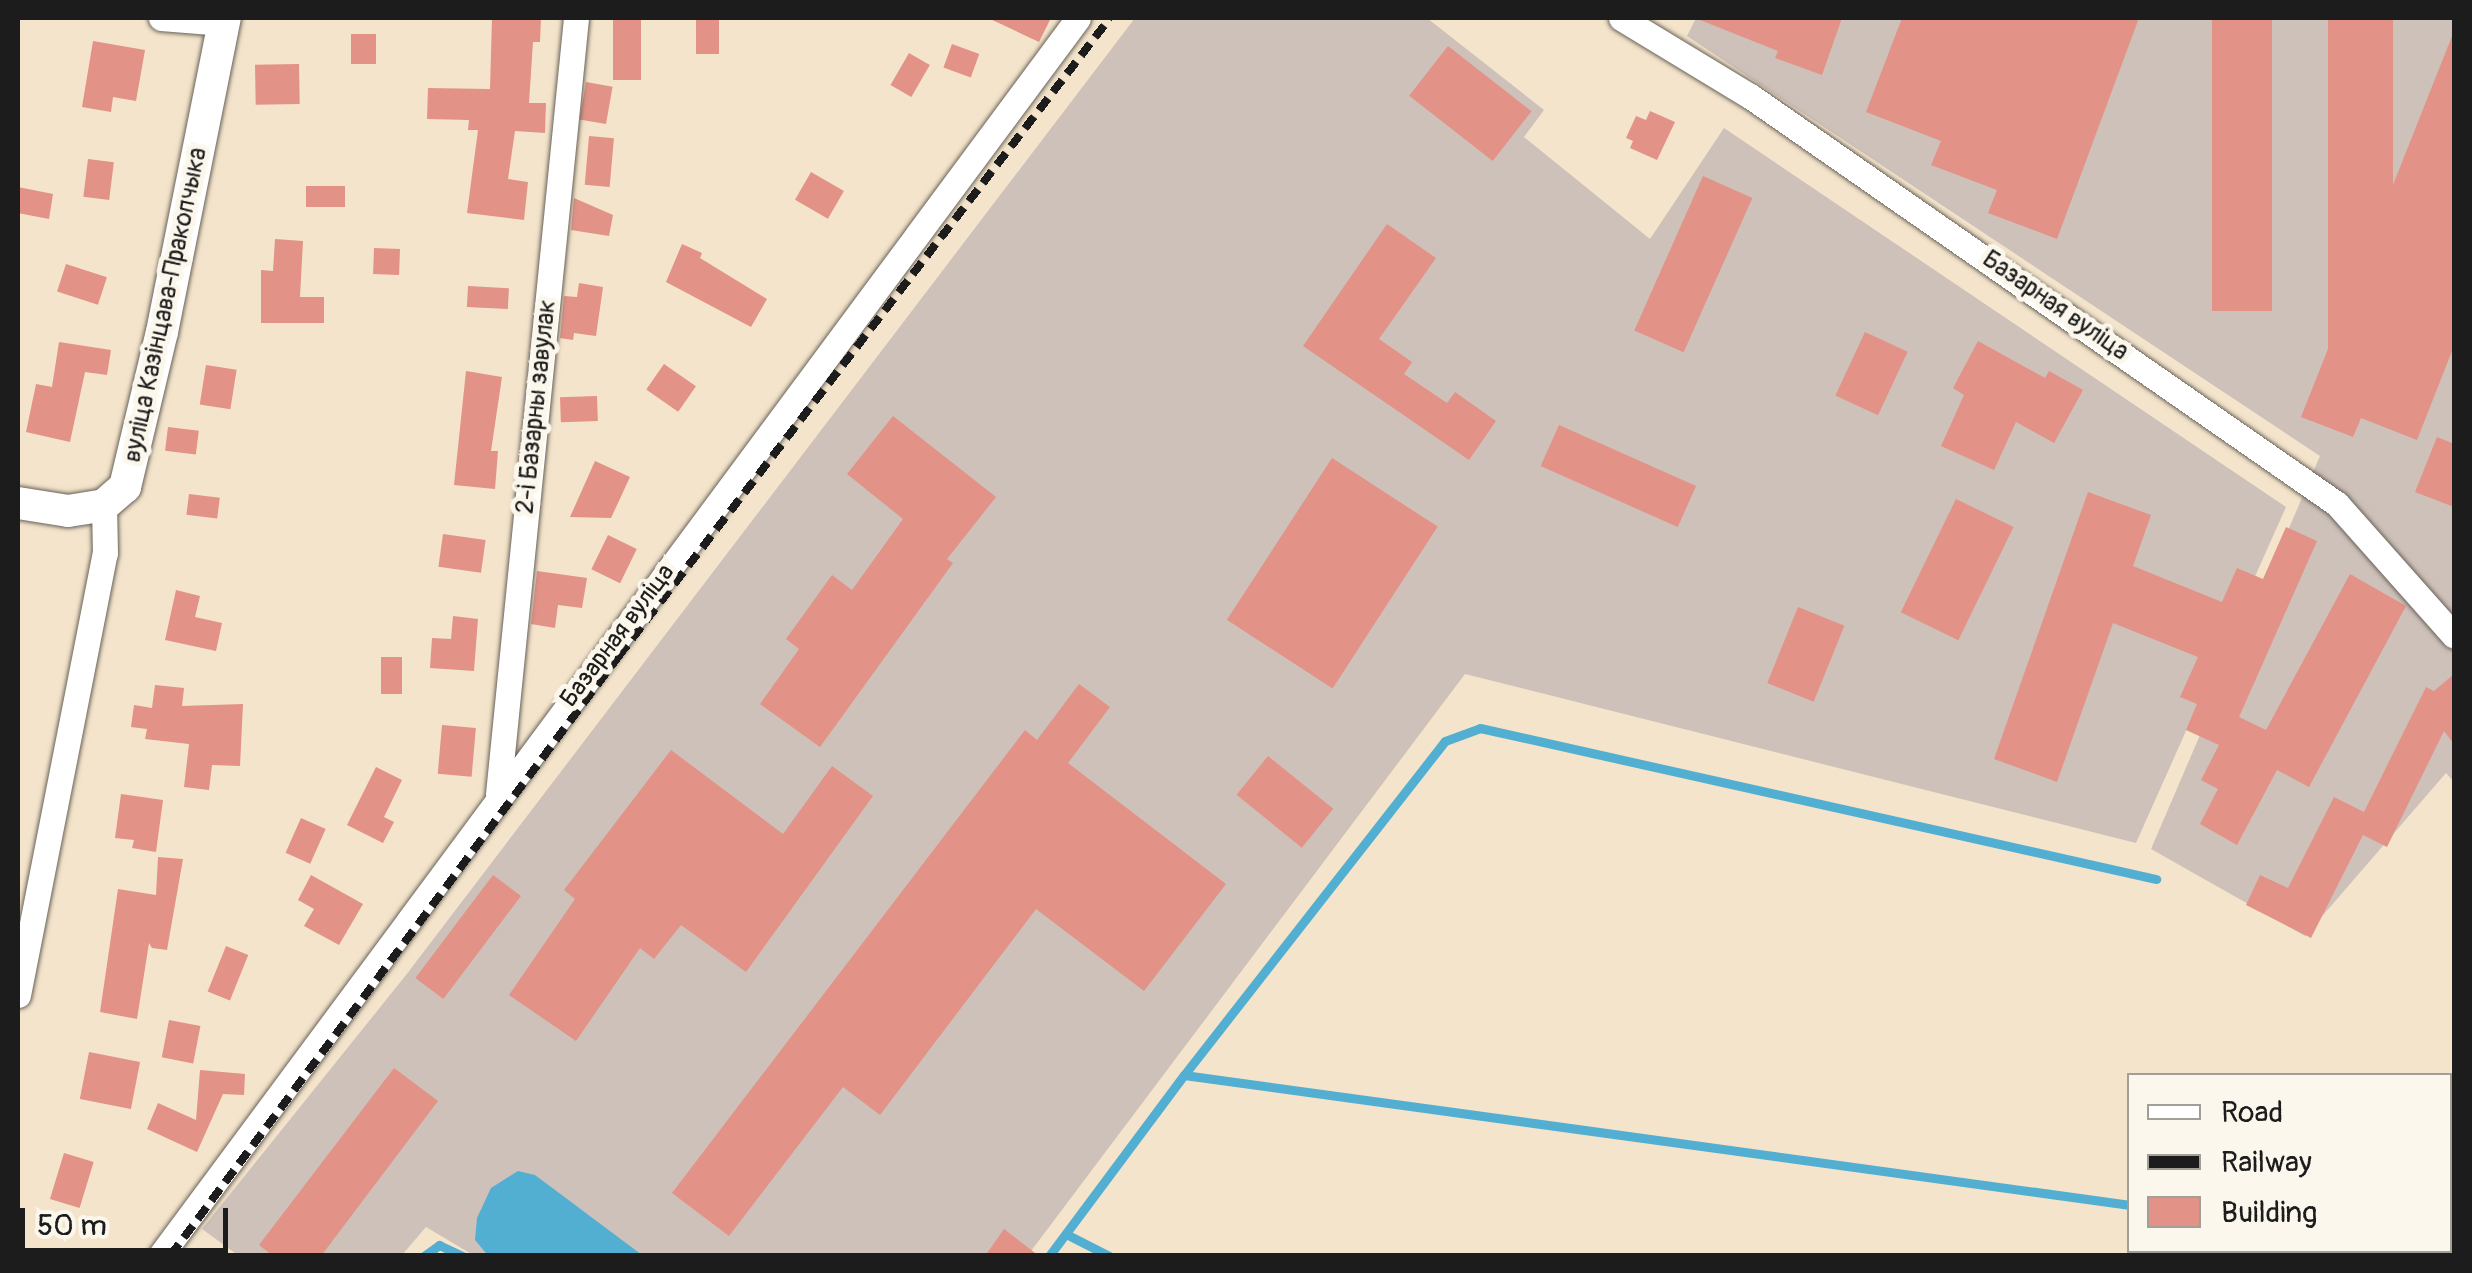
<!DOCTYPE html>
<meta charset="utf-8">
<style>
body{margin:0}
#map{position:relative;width:2472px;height:1273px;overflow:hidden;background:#f4e4cb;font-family:Pangolin,sans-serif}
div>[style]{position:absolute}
.industrial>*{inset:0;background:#cec1ba}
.water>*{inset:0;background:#53afd1}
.stream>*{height:9px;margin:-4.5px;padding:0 4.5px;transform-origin:4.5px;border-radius:4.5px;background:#53afd1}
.building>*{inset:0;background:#e29286;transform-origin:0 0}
.roads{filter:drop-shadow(0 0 2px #686259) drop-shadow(0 0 2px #686259)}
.minor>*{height:25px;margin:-12.5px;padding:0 12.5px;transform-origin:12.5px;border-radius:12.5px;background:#fff}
.tertiary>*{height:32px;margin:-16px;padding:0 16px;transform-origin:16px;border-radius:16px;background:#fff}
.rail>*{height:8px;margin-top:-4px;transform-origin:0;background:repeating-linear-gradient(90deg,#1c1c1c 0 15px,transparent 0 23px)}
span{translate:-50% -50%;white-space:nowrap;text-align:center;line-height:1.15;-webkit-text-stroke:10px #fbf7ec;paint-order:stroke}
.street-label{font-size:25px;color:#1c1c1c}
.frame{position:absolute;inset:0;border:20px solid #1c1c1c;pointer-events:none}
.legend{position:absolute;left:2127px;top:1073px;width:325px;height:180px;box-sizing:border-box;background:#fbf7ec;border:2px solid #a29f99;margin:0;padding:12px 18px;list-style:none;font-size:30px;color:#1c1c1c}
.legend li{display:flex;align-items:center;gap:20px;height:50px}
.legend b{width:50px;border:2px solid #a29f99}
.scale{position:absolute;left:20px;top:1208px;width:208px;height:45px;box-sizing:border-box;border:5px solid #1c1c1c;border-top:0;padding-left:12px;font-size:30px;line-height:35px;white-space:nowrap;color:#1c1c1c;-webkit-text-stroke:8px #fbf7ec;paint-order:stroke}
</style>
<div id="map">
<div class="industrial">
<i style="clip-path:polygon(1135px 18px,1427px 18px,1544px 110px,1524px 137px,1650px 239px,1724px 128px,2286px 507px,2136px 843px,1465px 674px,1028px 1255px,473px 1255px,426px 1227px,402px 1255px,239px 1256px,202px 1229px,406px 975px)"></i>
<i style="clip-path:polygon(1696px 18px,2454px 18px,2454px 782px,2446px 773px,2305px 936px,2151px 849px,2320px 456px,1687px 36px)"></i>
</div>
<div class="water">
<i style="clip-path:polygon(518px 1171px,535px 1175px,642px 1255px,491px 1256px,485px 1252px,475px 1240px,477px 1218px,491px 1188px)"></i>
</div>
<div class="stream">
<i style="left:1184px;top:1075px;width:955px;rotate:7.82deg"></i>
<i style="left:1066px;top:1234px;width:48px;rotate:27.1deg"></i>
<i style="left:424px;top:1256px;width:19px;rotate:-36deg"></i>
<i style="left:439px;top:1245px;width:26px;rotate:25deg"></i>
<i style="left:1049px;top:1256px;width:226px;rotate:-53.3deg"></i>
<i style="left:1184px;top:1075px;width:424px;rotate:-52deg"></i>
<i style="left:1445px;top:741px;width:37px;rotate:-20deg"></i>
<i style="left:1480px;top:728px;width:693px;rotate:12.59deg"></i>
</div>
<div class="building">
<i style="clip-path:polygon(492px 18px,541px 18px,540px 42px,533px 42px,529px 103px,546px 103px,545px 133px,515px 131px,508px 179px,528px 182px,524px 220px,467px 213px,478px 130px,468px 130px,469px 120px,427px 119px,428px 88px,490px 89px)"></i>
<i style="left:613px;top:18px;width:28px;height:62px"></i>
<i style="left:696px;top:18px;width:23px;height:36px"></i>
<i style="clip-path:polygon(988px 18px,1051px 18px,1039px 42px)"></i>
<i style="clip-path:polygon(1695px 18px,1842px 18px,1822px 75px,1775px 58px,1778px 51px)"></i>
<i style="clip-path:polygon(1902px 18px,2139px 18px,2057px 239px,1988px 213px,1997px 190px,1931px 165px,1941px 141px,1866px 112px)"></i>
<i style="left:2212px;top:18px;width:60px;height:293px"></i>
<i style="left:2328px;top:18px;width:65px;height:337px"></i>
<i style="clip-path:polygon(2454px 31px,2454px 346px,2417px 440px,2361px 418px,2353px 437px,2301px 417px)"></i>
<i style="left:351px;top:34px;width:25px;height:30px"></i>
<i style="clip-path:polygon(93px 41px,145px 50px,136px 101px,113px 97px,111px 112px,82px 107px)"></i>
<i style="left:952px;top:44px;width:29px;height:25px;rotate:20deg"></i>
<i style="left:1448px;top:46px;width:106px;height:63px;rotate:38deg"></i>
<i style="left:909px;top:53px;width:24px;height:37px;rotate:30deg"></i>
<i style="left:299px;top:64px;width:40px;height:44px;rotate:89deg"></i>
<i style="left:586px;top:82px;width:27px;height:38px;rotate:10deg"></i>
<i style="clip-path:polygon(1650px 111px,1675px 122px,1657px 160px,1630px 148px,1633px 141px,1626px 138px,1636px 116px,1646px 120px)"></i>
<i style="left:589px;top:136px;width:25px;height:49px;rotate:5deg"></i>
<i style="left:88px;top:159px;width:26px;height:38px;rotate:7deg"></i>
<i style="left:811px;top:172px;width:38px;height:32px;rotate:30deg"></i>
<i style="left:1703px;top:176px;width:54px;height:169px;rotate:24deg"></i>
<i style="left:306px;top:186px;width:39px;height:21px"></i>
<i style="clip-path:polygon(18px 187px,53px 194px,49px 219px,18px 213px)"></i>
<i style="clip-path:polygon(574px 198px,613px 215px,609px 236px,571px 230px)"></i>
<i style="clip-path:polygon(1387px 224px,1436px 258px,1379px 339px,1412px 362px,1404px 374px,1447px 403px,1455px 392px,1496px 421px,1469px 460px,1303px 346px)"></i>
<i style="clip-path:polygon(275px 239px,303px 241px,300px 297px,324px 297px,324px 323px,261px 323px,261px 270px,273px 271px)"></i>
<i style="clip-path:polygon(682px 244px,702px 253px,700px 258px,767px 299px,751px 327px,666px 282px)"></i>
<i style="left:374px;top:248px;width:26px;height:26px;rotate:2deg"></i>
<i style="left:66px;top:264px;width:43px;height:29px;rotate:18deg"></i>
<i style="clip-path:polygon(579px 283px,603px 287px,596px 336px,574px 333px,573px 340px,560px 338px,564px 296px,577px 297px)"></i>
<i style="left:468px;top:286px;width:41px;height:21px;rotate:3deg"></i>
<i style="left:1865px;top:332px;width:47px;height:70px;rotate:25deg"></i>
<i style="clip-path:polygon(1978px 341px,2045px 378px,2049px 371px,2083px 390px,2054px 443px,2016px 422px,1994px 470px,1941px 446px,1964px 395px,1953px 388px)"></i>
<i style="clip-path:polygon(59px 342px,111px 350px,107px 375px,85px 372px,70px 442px,26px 432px,36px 384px,52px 387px)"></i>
<i style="left:664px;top:364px;width:39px;height:31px;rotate:35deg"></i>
<i style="left:206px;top:365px;width:31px;height:40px;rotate:9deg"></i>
<i style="clip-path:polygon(466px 371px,502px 377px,491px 451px,498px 451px,495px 489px,454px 485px)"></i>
<i style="left:597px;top:396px;width:25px;height:37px;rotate:88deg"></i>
<i style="clip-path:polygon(893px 416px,996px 497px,947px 559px,953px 563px,820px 747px,760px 704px,799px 649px,786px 639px,832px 575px,852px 590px,903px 519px,847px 474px)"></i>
<i style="left:1559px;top:425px;width:150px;height:45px;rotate:24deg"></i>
<i style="left:168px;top:427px;width:31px;height:24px;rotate:7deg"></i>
<i style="clip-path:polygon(2437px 437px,2454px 444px,2454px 507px,2415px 492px)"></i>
<i style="left:1332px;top:458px;width:126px;height:193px;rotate:33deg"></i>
<i style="clip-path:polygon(595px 461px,630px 477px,611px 518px,570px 517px)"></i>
<i style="clip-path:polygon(2088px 492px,2151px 515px,2133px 566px,2222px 602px,2237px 568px,2263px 579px,2286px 527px,2317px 541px,2239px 717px,2266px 730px,2350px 574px,2406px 606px,2309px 787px,2277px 770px,2237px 845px,2200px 824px,2218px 789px,2201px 780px,2219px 745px,2186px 730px,2197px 704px,2180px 697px,2198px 657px,2113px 623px,2057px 782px,1994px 759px)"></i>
<i style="left:189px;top:494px;width:31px;height:21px;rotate:7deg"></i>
<i style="left:1956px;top:499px;width:64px;height:126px;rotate:26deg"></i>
<i style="left:443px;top:534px;width:43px;height:33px;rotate:8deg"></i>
<i style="left:608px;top:535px;width:32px;height:38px;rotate:26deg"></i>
<i style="clip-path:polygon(537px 571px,587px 578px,582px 608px,558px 605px,555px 628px,531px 624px)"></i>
<i style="clip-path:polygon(176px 590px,200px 596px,195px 617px,222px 623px,216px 651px,165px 640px)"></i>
<i style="left:1798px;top:607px;width:50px;height:82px;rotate:22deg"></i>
<i style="clip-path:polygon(453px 616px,478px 619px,474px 671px,430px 668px,432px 638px,451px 639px)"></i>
<i style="left:381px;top:657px;width:21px;height:37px"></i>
<i style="clip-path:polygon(2454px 674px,2454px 744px,2444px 731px,2387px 847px,2363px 835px,2311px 938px,2246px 905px,2260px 875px,2288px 888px,2334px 797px,2364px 812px,2426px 687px,2434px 691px)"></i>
<i style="clip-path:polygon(1079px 684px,1110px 707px,1068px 763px,1226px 884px,1144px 991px,1036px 909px,880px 1115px,843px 1087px,729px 1236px,672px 1193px,1025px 730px,1037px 740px)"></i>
<i style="clip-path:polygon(155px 685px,184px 688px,182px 706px,243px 704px,240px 766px,212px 765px,209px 790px,184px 787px,189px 744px,145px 739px,147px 729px,131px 727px,134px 705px,152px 708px)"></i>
<i style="left:442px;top:725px;width:34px;height:49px;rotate:5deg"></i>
<i style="clip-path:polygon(671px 750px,783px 834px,832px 766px,873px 796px,746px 972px,681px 925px,654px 959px,640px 948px,576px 1041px,509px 995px,575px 899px,564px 890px)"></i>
<i style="left:1268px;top:756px;width:84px;height:50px;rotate:39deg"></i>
<i style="clip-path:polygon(376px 767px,402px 780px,384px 817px,394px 822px,383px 843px,347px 825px)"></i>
<i style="clip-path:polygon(121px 794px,163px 800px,156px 852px,132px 848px,134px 840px,115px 838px)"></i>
<i style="left:301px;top:818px;width:27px;height:38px;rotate:24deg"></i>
<i style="clip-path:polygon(158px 857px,183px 859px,167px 950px,152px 948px,149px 943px,137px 1019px,100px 1012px,118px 889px,156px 895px)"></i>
<i style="clip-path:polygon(311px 875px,363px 904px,339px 945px,304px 926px,314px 909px,298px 900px)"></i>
<i style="left:493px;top:875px;width:35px;height:129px;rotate:37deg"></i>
<i style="left:226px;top:946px;width:24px;height:49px;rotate:22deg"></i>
<i style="left:169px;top:1020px;width:32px;height:38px;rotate:11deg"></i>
<i style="left:89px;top:1052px;width:52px;height:48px;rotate:11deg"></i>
<i style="clip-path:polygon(394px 1068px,438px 1101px,321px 1256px,273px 1256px,259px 1245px)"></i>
<i style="clip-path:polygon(200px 1070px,245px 1074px,244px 1095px,223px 1094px,197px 1152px,147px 1129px,158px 1103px,196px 1120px)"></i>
<i style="left:64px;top:1153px;width:31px;height:48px;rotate:17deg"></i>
<i style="clip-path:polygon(1004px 1229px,1039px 1256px,985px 1256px)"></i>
</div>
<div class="roads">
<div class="minor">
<i style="left:161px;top:18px;width:63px;rotate:4.5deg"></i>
<i style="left:1621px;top:18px;width:151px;rotate:31.2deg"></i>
<i style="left:1750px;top:96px;width:715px;rotate:34.8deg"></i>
<i style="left:2337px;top:504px;width:176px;rotate:48.4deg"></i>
<i style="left:498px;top:794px;width:780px;rotate:-84.26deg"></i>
<i style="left:18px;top:995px;width:450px;rotate:-78.9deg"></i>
<i style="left:105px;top:553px;width:48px;rotate:-91.2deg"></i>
<i style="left:160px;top:1256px;width:1541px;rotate:-53.44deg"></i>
</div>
<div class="tertiary">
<i style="left:18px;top:503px;width:51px;rotate:9.1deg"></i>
<i style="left:68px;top:511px;width:36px;rotate:-9deg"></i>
<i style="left:104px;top:505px;width:28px;rotate:-41deg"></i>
<i style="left:125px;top:487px;width:159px;rotate:-76.6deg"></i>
<i style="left:162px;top:332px;width:320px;rotate:-78.7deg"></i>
</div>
</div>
<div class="rail">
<i style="left:170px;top:1256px;width:748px;rotate:-53.21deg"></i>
<i style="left:618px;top:657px;width:806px;rotate:-52.41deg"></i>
</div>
<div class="street-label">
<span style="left:166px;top:305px;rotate:-78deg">вуліца Казінцава-Пракопчыка</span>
<span style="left:2055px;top:306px;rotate:35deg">Базарная вуліца</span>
<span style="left:537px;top:407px;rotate:-84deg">2-і Базарны завулак</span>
<span style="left:618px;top:636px;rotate:-53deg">Базарная вуліца</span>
</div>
<div class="frame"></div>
<ul class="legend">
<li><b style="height:12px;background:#fff"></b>Road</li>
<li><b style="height:12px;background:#1c1c1c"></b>Railway</li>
<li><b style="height:28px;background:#e29286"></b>Building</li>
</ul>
<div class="scale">50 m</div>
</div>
